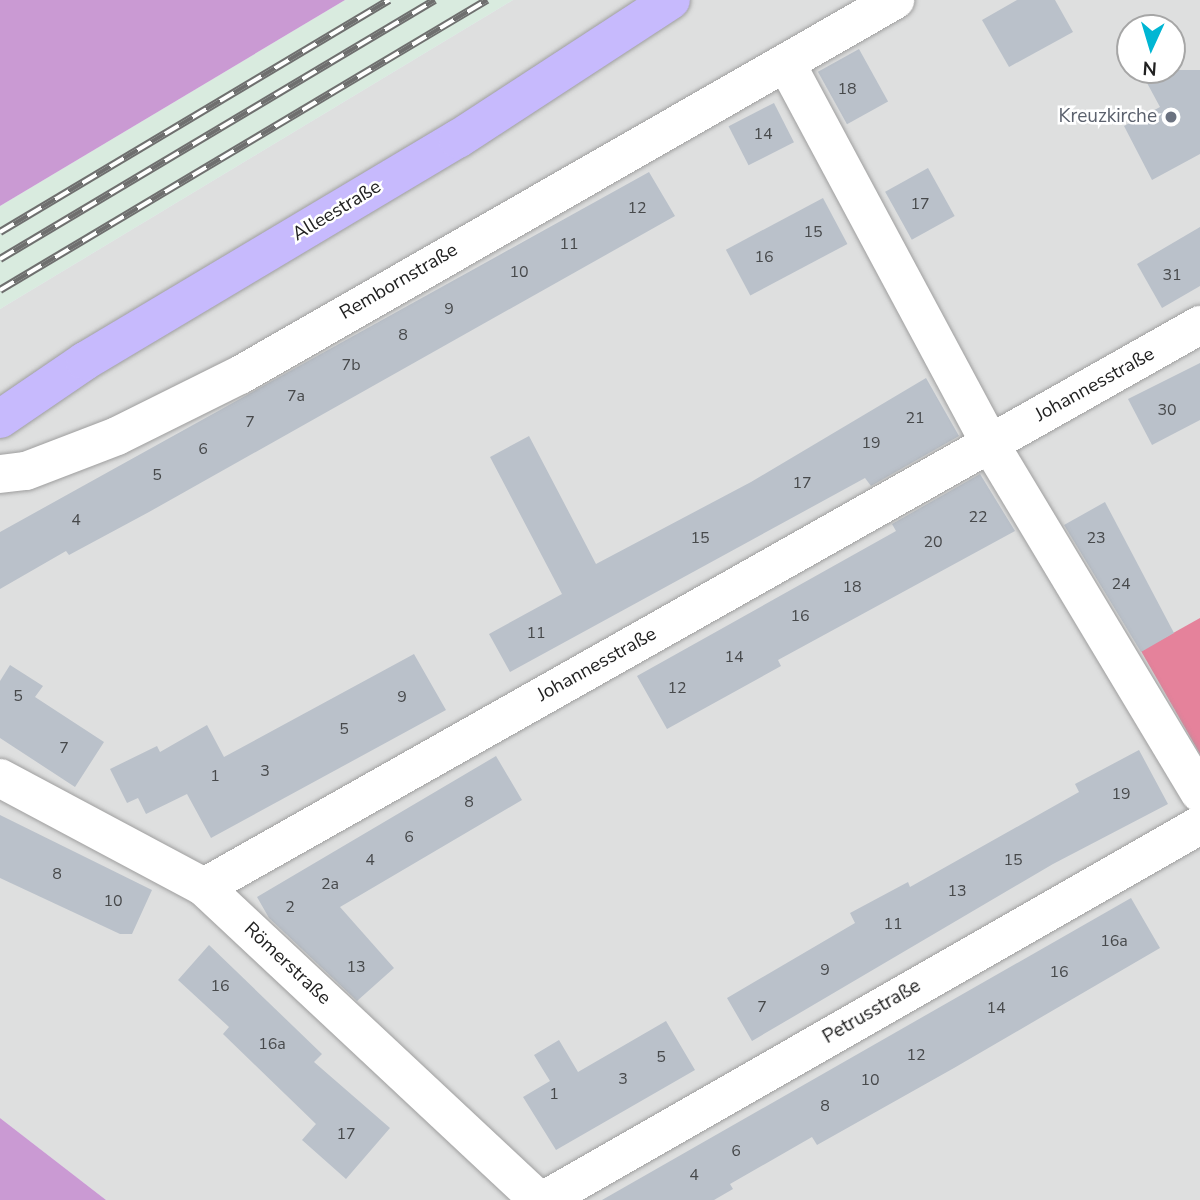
<!DOCTYPE html>
<meta charset="utf-8">
<style>
body{margin:0}
#map{position:relative;width:1200px;height:1200px;overflow:hidden;background:#e8eaf2;font-family:"Nunito Sans",sans-serif}
div>[style]{position:absolute}
.residential>*{inset:0;background:#dedfdf}
.industrial>*{inset:0;background:#d9ebdf}
.forest>*{inset:0;background:#ca9ad3}
.pitch>*{inset:0;background:#e5829b}
.building>*{inset:0;background:#bac1ca;transform-origin:0 0}
.roads{filter:drop-shadow(0 0 2px #9e9e9e) drop-shadow(0 0 2px #9e9e9e)}
.street>*{height:38px;margin:-19px;padding:0 19px;transform-origin:19px;border-radius:19px;background:#fff}
.secondary>*{height:38px;margin:-19px;padding:0 19px;transform-origin:19px;border-radius:19px;background:#c7bafd}
.rail>*{height:8px;margin-top:-4px;transform-origin:0;background:repeating-linear-gradient(90deg,#fff 0 16px,#6f6f6f 0 32px);box-sizing:border-box;border-block:2px solid #6f6f6f}
.dots>*{width:19px;height:19px;translate:-50% -50%;box-sizing:border-box;border:4px solid #fff;border-radius:50%}
span{translate:-50% -50%;white-space:nowrap;text-align:center;line-height:1.15;-webkit-text-stroke:5px #fff;paint-order:stroke}
.number-label{font-size:16px;color:#47494b}
.number-label span{-webkit-text-stroke-width:0}
.worship-label{font-size:19px;color:#5b616d}
.right{translate:-100% -50%;text-align:right}
.street-label{font-size:19px;color:#212121}
.north{position:absolute;left:1116px;top:14px;width:70px;height:70px;box-sizing:border-box;background:#fff;border:2px solid #a6a6a6;border-radius:50%;rotate:184deg;font-size:19px;font-weight:700;line-height:28px;text-align:center;color:#212121}
.north::after{content:'';display:block;margin:auto;width:24px;height:32px;background:#00b6d3;clip-path:polygon(50% 0,100% 100%,50% 72%,0 100%)}
</style>
<div id="map">
<div class="residential">
<i style="clip-path:polygon(evenodd,513px 0,1200px 0,1200px 1200px,106px 1200px,0 1118px,0 309px,513px 0,1130px 28px,1172px 28px,1172px 70px,1130px 70px,1130px 28px)"></i>
</div>
<div class="industrial">
<i style="clip-path:polygon(345px 0,513px 0,0 309px,0 206px)"></i>
</div>
<div class="forest">
<i style="clip-path:polygon(0 0,345px 0,0 206px)"></i>
<i style="clip-path:polygon(0 1118px,106px 1200px,0 1200px)"></i>
</div>
<div class="pitch">
<i style="clip-path:polygon(1200px 618px,1200px 754px,1141px 651px)"></i>
</div>
<div class="building">
<i style="clip-path:polygon(1017px 0,1055px 0,1073px 32px,1009px 67px,982px 20px)"></i>
<i style="left:859px;top:49px;width:60px;height:47px;rotate:61deg"></i>
<i style="clip-path:polygon(1140px 70px,1200px 70px,1200px 154px,1152px 180px,1124px 126px,1160px 107px)"></i>
<i style="left:774px;top:103px;width:44px;height:51px;rotate:63deg"></i>
<i style="left:928px;top:168px;width:55px;height:49px;rotate:61deg"></i>
<i style="clip-path:polygon(649px 172px,675px 216px,149px 512px,69px 555px,66px 551px,0 589px,0 532px)"></i>
<i style="left:823px;top:198px;width:52px;height:110px;rotate:62deg"></i>
<i style="clip-path:polygon(1200px 227px,1200px 286px,1162px 308px,1137px 264px)"></i>
<i style="clip-path:polygon(1200px 363px,1200px 420px,1152px 445px,1128px 399px)"></i>
<i style="clip-path:polygon(926px 378px,959px 436px,871px 486px,865px 478px,510px 672px,489px 634px,562px 594px,490px 457px,529px 436px,596px 564px,751px 482px)"></i>
<i style="clip-path:polygon(980px 474px,1015px 531px,778px 660px,781px 666px,667px 729px,637px 676px,896px 531px,892px 524px)"></i>
<i style="clip-path:polygon(1105px 502px,1174px 633px,1141px 652px,1064px 525px)"></i>
<i style="clip-path:polygon(414px 654px,446px 710px,211px 838px,187px 794px,146px 814px,138px 798px,127px 803px,110px 769px,157px 746px,160px 752px,207px 725px,224px 757px)"></i>
<i style="clip-path:polygon(10px 665px,43px 686px,35px 697px,104px 742px,75px 787px,0 738px,0 681px)"></i>
<i style="clip-path:polygon(1139px 750px,1168px 804px,1053px 864px,752px 1041px,727px 998px,855px 923px,850px 913px,908px 882px,910px 887px,1079px 792px,1075px 784px)"></i>
<i style="clip-path:polygon(496px 756px,522px 800px,340px 907px,394px 968px,357px 1001px,269px 918px,257px 897px)"></i>
<i style="clip-path:polygon(0 815px,152px 890px,132px 934px,120px 934px,0 878px)"></i>
<i style="clip-path:polygon(1131px 898px,1160px 948px,954px 1068px,817px 1145px,812px 1137px,730px 1184px,733px 1189px,714px 1200px,602px 1200px)"></i>
<i style="clip-path:polygon(209px 945px,322px 1054px,314px 1062px,390px 1128px,346px 1179px,302px 1140px,316px 1124px,223px 1034px,229px 1027px,178px 980px)"></i>
<i style="clip-path:polygon(666px 1021px,695px 1070px,556px 1150px,523px 1097px,550px 1081px,534px 1055px,559px 1040px,578px 1072px)"></i>
</div>
<div class="roads">
<div class="street">
<i style="left:786px;top:63px;width:432px;rotate:61.8deg"></i>
<i style="left:990px;top:444px;width:407px;rotate:59deg"></i>
<i style="left:0;top:474px;width:26px;rotate:-7deg"></i>
<i style="left:26px;top:471px;width:97px;rotate:-21deg"></i>
<i style="left:117px;top:436px;width:137px;rotate:-26.4deg"></i>
<i style="left:240px;top:375px;width:755px;rotate:-29.79deg"></i>
<i style="left:0;top:778px;width:231px;rotate:28.1deg"></i>
<i style="left:204px;top:887px;width:458px;rotate:43.1deg"></i>
<i style="left:204px;top:887px;width:1144px;rotate:-29.43deg"></i>
<i style="left:544px;top:1200px;width:756px;rotate:-29.75deg"></i>
</div>
<div class="secondary">
<i style="left:0;top:419px;width:103px;rotate:-34.3deg"></i>
<i style="left:85px;top:361px;width:434px;rotate:-30.8deg"></i>
<i style="left:458px;top:139px;width:254px;rotate:-33.1deg"></i>
</div>
</div>
<div class="rail">
<i style="left:0;top:232px;width:453px;rotate:-30.8deg"></i>
<i style="left:0;top:259px;width:506px;rotate:-30.77deg"></i>
<i style="left:0;top:290px;width:567px;rotate:-30.77deg"></i>
</div>
<div class="dots">
<i style="left:1171px;top:117px;background:#6b7280"></i>
</div>
<div class="number-label">
<span style="left:847px;top:89px">18</span>
<span style="left:763px;top:134px">14</span>
<span style="left:920px;top:204px">17</span>
<span style="left:637px;top:208px">12</span>
<span style="left:813px;top:232px">15</span>
<span style="left:569px;top:244px">11</span>
<span style="left:764px;top:257px">16</span>
<span style="left:519px;top:272px">10</span>
<span style="left:1172px;top:275px">31</span>
<span style="left:449px;top:309px">9</span>
<span style="left:403px;top:335px">8</span>
<span style="left:351px;top:365px">7b</span>
<span style="left:296px;top:396px">7a</span>
<span style="left:1167px;top:410px">30</span>
<span style="left:915px;top:418px">21</span>
<span style="left:250px;top:422px">7</span>
<span style="left:871px;top:443px">19</span>
<span style="left:203px;top:449px">6</span>
<span style="left:157px;top:475px">5</span>
<span style="left:802px;top:483px">17</span>
<span style="left:978px;top:517px">22</span>
<span style="left:76px;top:520px">4</span>
<span style="left:700px;top:538px">15</span>
<span style="left:1096px;top:538px">23</span>
<span style="left:933px;top:542px">20</span>
<span style="left:1121px;top:584px">24</span>
<span style="left:852px;top:587px">18</span>
<span style="left:800px;top:616px">16</span>
<span style="left:536px;top:633px">11</span>
<span style="left:734px;top:657px">14</span>
<span style="left:677px;top:688px">12</span>
<span style="left:18px;top:696px">5</span>
<span style="left:402px;top:697px">9</span>
<span style="left:344px;top:729px">5</span>
<span style="left:64px;top:748px">7</span>
<span style="left:265px;top:771px">3</span>
<span style="left:215px;top:776px">1</span>
<span style="left:1121px;top:794px">19</span>
<span style="left:469px;top:802px">8</span>
<span style="left:409px;top:837px">6</span>
<span style="left:370px;top:860px">4</span>
<span style="left:1013px;top:860px">15</span>
<span style="left:57px;top:874px">8</span>
<span style="left:330px;top:884px">2a</span>
<span style="left:957px;top:891px">13</span>
<span style="left:113px;top:901px">10</span>
<span style="left:290px;top:907px">2</span>
<span style="left:893px;top:924px">11</span>
<span style="left:1114px;top:941px">16a</span>
<span style="left:356px;top:967px">13</span>
<span style="left:825px;top:970px">9</span>
<span style="left:1059px;top:972px">16</span>
<span style="left:220px;top:986px">16</span>
<span style="left:762px;top:1007px">7</span>
<span style="left:996px;top:1008px">14</span>
<span style="left:272px;top:1044px">16a</span>
<span style="left:916px;top:1055px">12</span>
<span style="left:661px;top:1057px">5</span>
<span style="left:623px;top:1079px">3</span>
<span style="left:870px;top:1080px">10</span>
<span style="left:554px;top:1094px">1</span>
<span style="left:825px;top:1106px">8</span>
<span style="left:346px;top:1134px">17</span>
<span style="left:736px;top:1151px">6</span>
<span style="left:694px;top:1175px">4</span>
</div>
<div class="worship-label">
<span class="right" style="left:1157px;top:117px">Kreuzkirche</span>
</div>
<div class="street-label">
<span style="left:337px;top:211px;rotate:-31deg">Alleestraße</span>
<span style="left:399px;top:282px;rotate:-30deg">Rembornstraße</span>
<span style="left:1095px;top:385px;rotate:-29deg">Johannesstraße</span>
<span style="left:597px;top:665px;rotate:-29deg">Johannesstraße</span>
<span style="left:287px;top:964px;rotate:43deg">Römerstraße</span>
<span style="left:872px;top:1012px;rotate:-30deg">Petrusstraße</span>
</div>
<div class="north">N</div>
</div>
